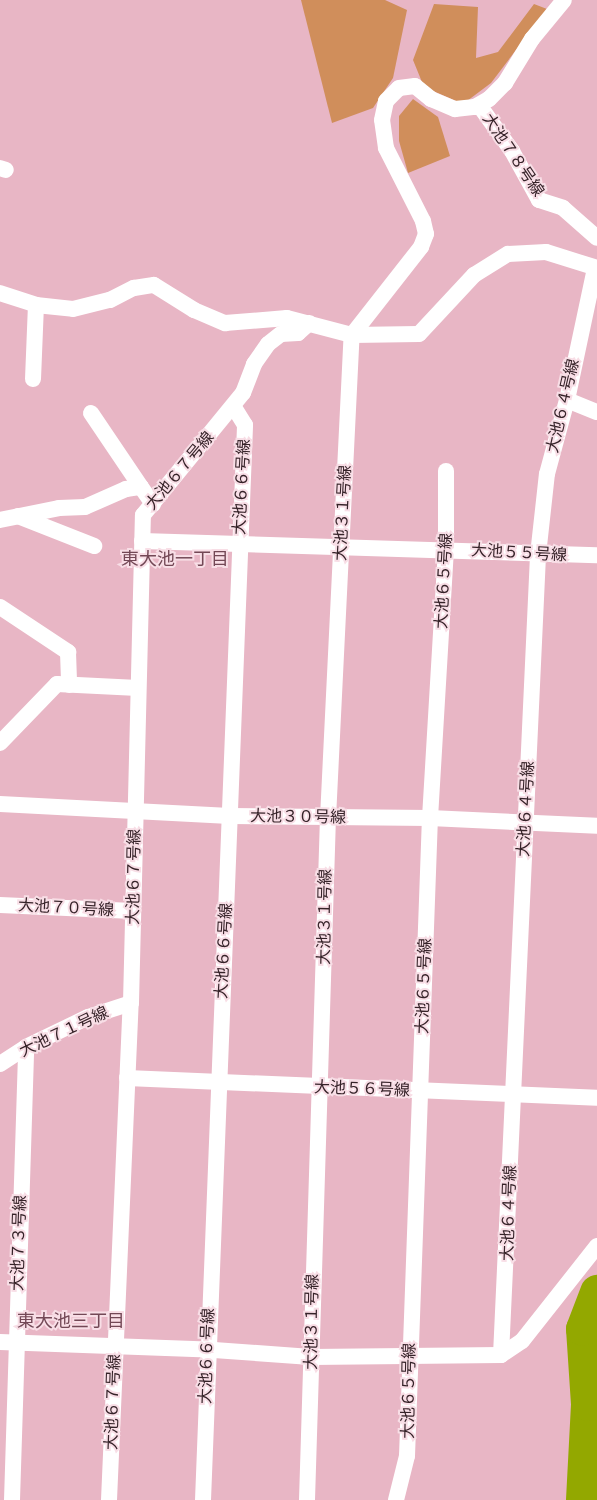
<!DOCTYPE html>
<meta charset="utf-8">
<style>
body{margin:0}
#map{position:relative;width:597px;height:1500px;overflow:hidden;background:#e8b6c5;font-family:Raleway,"Noto Sans JP",sans-serif}
div>[style]{position:absolute}
.green>*{inset:0;background:#d08e5b}
.river>*{height:34px;margin:-17px;padding:0 17px;transform-origin:17px;border-radius:17px;background:#93a800}
.street>*{height:16px;margin:-8px;padding:0 8px;transform-origin:8px;border-radius:8px;background:#fff}
span{translate:-50% -50%;white-space:nowrap;text-align:center;line-height:1.15;-webkit-text-stroke:4px #f8dee6;paint-order:stroke}
.street-label{font-size:16px;color:#362329}
.neighbourhood-label{font-size:18px;color:#734856}
</style>
<div id="map">
<div class="green">
<i style="clip-path:polygon(301px 0,385px 0,407px 10px,393px 78px,373px 108px,332px 123px)"></i>
<i style="clip-path:polygon(434px 4px,478px 7px,476px 58px,498px 52px,534px 4px,547px 9px,491px 83px,463px 104px,424px 87px,413px 60px)"></i>
<i style="clip-path:polygon(413px 99px,438px 117px,450px 156px,408px 173px,399px 141px,399px 116px)"></i>
</div>
<div class="river">
<i style="left:583px;top:1500px;width:96px;rotate:-87deg"></i>
<i style="left:588px;top:1404px;width:75px;rotate:-93.8deg"></i>
<i style="left:583px;top:1329px;width:40px;rotate:-69deg"></i>
</div>
<div class="street">
<i style="left:479px;top:105px;width:57px;rotate:54.3deg"></i>
<i style="left:512px;top:151px;width:56px;rotate:61.1deg"></i>
<i style="left:539px;top:200px;width:25px;rotate:18deg"></i>
<i style="left:563px;top:208px;width:45px;rotate:41.4deg"></i>
<i style="left:0;top:168px;width:6px;rotate:18deg"></i>
<i style="left:0;top:293px;width:38px;rotate:18deg"></i>
<i style="left:36px;top:305px;width:37px;rotate:6deg"></i>
<i style="left:73px;top:309px;width:38px;rotate:-14deg"></i>
<i style="left:110px;top:300px;width:27px;rotate:-27deg"></i>
<i style="left:134px;top:288px;width:20px;rotate:-9deg"></i>
<i style="left:154px;top:285px;width:47px;rotate:32deg"></i>
<i style="left:194px;top:310px;width:34px;rotate:23deg"></i>
<i style="left:225px;top:323px;width:62px;rotate:-4.6deg"></i>
<i style="left:287px;top:318px;width:67px;rotate:14.7deg"></i>
<i style="left:352px;top:335px;width:112px;rotate:-51.9deg"></i>
<i style="left:421px;top:247px;width:14px;rotate:-69deg"></i>
<i style="left:426px;top:234px;width:13px;rotate:-103deg"></i>
<i style="left:423px;top:221px;width:82px;rotate:-116.9deg"></i>
<i style="left:386px;top:148px;width:28px;rotate:-98deg"></i>
<i style="left:382px;top:120px;width:19px;rotate:-78deg"></i>
<i style="left:386px;top:101px;width:18px;rotate:-45deg"></i>
<i style="left:399px;top:88px;width:16px;rotate:-7deg"></i>
<i style="left:415px;top:86px;width:21px;rotate:39deg"></i>
<i style="left:431px;top:99px;width:26px;rotate:23deg"></i>
<i style="left:455px;top:109px;width:20px;rotate:-6deg"></i>
<i style="left:475px;top:107px;width:16px;rotate:-30deg"></i>
<i style="left:489px;top:99px;width:23px;rotate:-45deg"></i>
<i style="left:505px;top:83px;width:52px;rotate:-58.5deg"></i>
<i style="left:532px;top:39px;width:50px;rotate:-50.6deg"></i>
<i style="left:33px;top:379px;width:74px;rotate:-87.7deg"></i>
<i style="left:567px;top:400px;width:32px;rotate:22deg"></i>
<i style="left:91px;top:413px;width:89px;rotate:56deg"></i>
<i style="left:18px;top:516px;width:82px;rotate:21.5deg"></i>
<i style="left:0;top:520px;width:60px;rotate:-11.5deg"></i>
<i style="left:59px;top:508px;width:26px;rotate:-2deg"></i>
<i style="left:85px;top:507px;width:45px;rotate:-23.7deg"></i>
<i style="left:126px;top:489px;width:15px;rotate:-8deg"></i>
<i style="left:141px;top:487px;width:21px;rotate:55deg"></i>
<i style="left:142px;top:541px;width:455px;rotate:1.8deg"></i>
<i style="left:0;top:607px;width:82px;rotate:33.5deg"></i>
<i style="left:68px;top:652px;width:33px;rotate:88deg"></i>
<i style="left:0;top:743px;width:82px;rotate:-46deg"></i>
<i style="left:57px;top:684px;width:81px;rotate:2.8deg"></i>
<i style="left:0;top:804px;width:230px;rotate:3deg"></i>
<i style="left:230px;top:816px;width:200px;rotate:0.6deg"></i>
<i style="left:430px;top:818px;width:167px;rotate:2.7deg"></i>
<i style="left:0;top:905px;width:133px;rotate:2.6deg"></i>
<i style="left:0;top:1064px;width:31px;rotate:-33deg"></i>
<i style="left:26px;top:1047px;width:69px;rotate:-25.8deg"></i>
<i style="left:88px;top:1017px;width:45px;rotate:-18deg"></i>
<i style="left:127px;top:1078px;width:470px;rotate:2.4deg"></i>
<i style="left:0;top:1342px;width:214px;rotate:2.1deg"></i>
<i style="left:214px;top:1350px;width:97px;rotate:4.1deg"></i>
<i style="left:311px;top:1357px;width:190px;rotate:-0.6deg"></i>
<i style="left:501px;top:1355px;width:25px;rotate:-34deg"></i>
<i style="left:522px;top:1341px;width:121px;rotate:-51.7deg"></i>
<i style="left:501px;top:1355px;width:801px;rotate:-87.35deg"></i>
<i style="left:538px;top:555px;width:81px;rotate:-83.7deg"></i>
<i style="left:547px;top:474px;width:77px;rotate:-74.9deg"></i>
<i style="left:567px;top:400px;width:135px;rotate:-78deg"></i>
<i style="left:12px;top:1500px;width:453px;rotate:-88.2deg"></i>
<i style="left:109px;top:1500px;width:497px;rotate:-87.5deg"></i>
<i style="left:131px;top:1003px;width:488px;rotate:-88.6deg"></i>
<i style="left:143px;top:515px;width:158px;rotate:-50.7deg"></i>
<i style="left:243px;top:393px;width:31px;rotate:-69deg"></i>
<i style="left:254px;top:364px;width:24px;rotate:-55deg"></i>
<i style="left:268px;top:344px;width:16px;rotate:-38deg"></i>
<i style="left:281px;top:334px;width:17px;rotate:-3deg"></i>
<i style="left:298px;top:333px;width:15px;rotate:-42deg"></i>
<i style="left:203px;top:1500px;width:1076px;rotate:-87.76deg"></i>
<i style="left:245px;top:425px;width:22px;rotate:-122deg"></i>
<i style="left:307px;top:1500px;width:682px;rotate:-88.24deg"></i>
<i style="left:328px;top:818px;width:484px;rotate:-87.2deg"></i>
<i style="left:352px;top:335px;width:67px;rotate:-0.9deg"></i>
<i style="left:419px;top:334px;width:81px;rotate:-47deg"></i>
<i style="left:474px;top:275px;width:40px;rotate:-32deg"></i>
<i style="left:508px;top:254px;width:38px;rotate:-3deg"></i>
<i style="left:546px;top:252px;width:53px;rotate:17.4deg"></i>
<i style="left:396px;top:1500px;width:45px;rotate:-76deg"></i>
<i style="left:407px;top:1456px;width:638px;rotate:-87.94deg"></i>
<i style="left:430px;top:818px;width:269px;rotate:-86.6deg"></i>
<i style="left:446px;top:549px;width:78px;rotate:-90deg"></i>
</div>
<div class="street-label">
<span style="left:513px;top:155px;rotate:56deg">大池７８号線</span>
<span style="left:563px;top:406px;rotate:-77deg">大池６４号線</span>
<span style="left:180px;top:471px;rotate:-50deg">大池６７号線</span>
<span style="left:242px;top:487px;rotate:-87deg">大池６６号線</span>
<span style="left:343px;top:513px;rotate:-87deg">大池３１号線</span>
<span style="left:519px;top:553px;rotate:3deg">大池５５号線</span>
<span style="left:444px;top:581px;rotate:-87deg">大池６５号線</span>
<span style="left:526px;top:809px;rotate:-87deg">大池６４号線</span>
<span style="left:298px;top:817px;rotate:1deg">大池３０号線</span>
<span style="left:134px;top:877px;rotate:-89deg">大池６７号線</span>
<span style="left:66px;top:908px;rotate:3deg">大池７０号線</span>
<span style="left:325px;top:917px;rotate:-89deg">大池３１号線</span>
<span style="left:224px;top:951px;rotate:-87deg">大池６６号線</span>
<span style="left:424px;top:986px;rotate:-88deg">大池６５号線</span>
<span style="left:64px;top:1032px;rotate:-25deg">大池７１号線</span>
<span style="left:362px;top:1089px;rotate:2deg">大池５６号線</span>
<span style="left:509px;top:1213px;rotate:-88deg">大池６４号線</span>
<span style="left:19px;top:1243px;rotate:-88deg">大池７３号線</span>
<span style="left:312px;top:1322px;rotate:-89deg">大池３１号線</span>
<span style="left:207px;top:1356px;rotate:-88deg">大池６６号線</span>
<span style="left:409px;top:1391px;rotate:-89deg">大池６５号線</span>
<span style="left:113px;top:1402px;rotate:-88deg">大池６７号線</span>
</div>
<div class="neighbourhood-label">
<span style="left:175px;top:559px">東大池一丁目</span>
<span style="left:71px;top:1321px">東大池三丁目</span>
</div>
</div>
